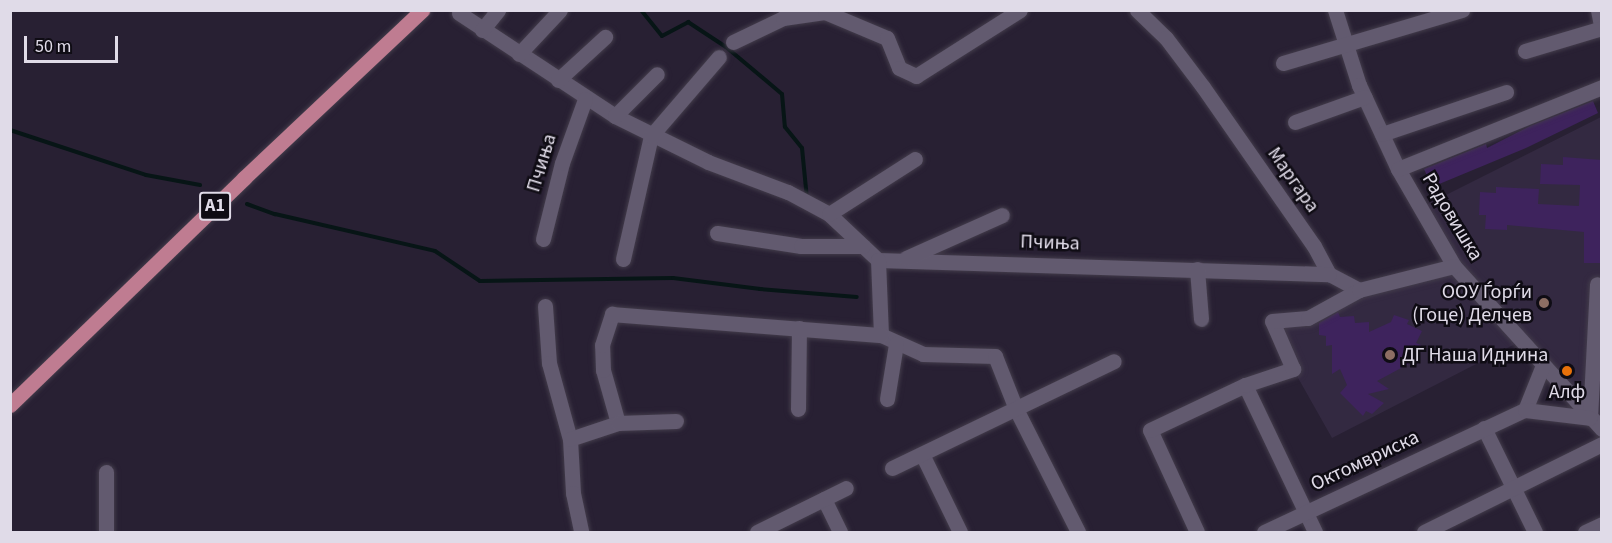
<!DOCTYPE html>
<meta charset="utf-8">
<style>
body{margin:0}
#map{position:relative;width:1612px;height:543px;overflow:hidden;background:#282033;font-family:"Source Sans 3",sans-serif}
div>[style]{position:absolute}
.built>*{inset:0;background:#332941}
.stream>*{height:4px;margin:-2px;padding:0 2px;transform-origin:2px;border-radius:2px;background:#071516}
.building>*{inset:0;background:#3e235d}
.roads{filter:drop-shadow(0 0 2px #433c4b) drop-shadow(0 0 2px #433c4b)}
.minor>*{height:15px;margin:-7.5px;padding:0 7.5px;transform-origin:7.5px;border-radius:7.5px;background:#625a6f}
.major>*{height:15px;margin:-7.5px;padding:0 7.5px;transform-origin:7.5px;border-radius:7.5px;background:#bf7c91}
.dots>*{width:16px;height:16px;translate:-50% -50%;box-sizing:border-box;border:3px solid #0f0c14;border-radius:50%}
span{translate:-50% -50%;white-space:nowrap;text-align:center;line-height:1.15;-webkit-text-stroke:5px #0f0c14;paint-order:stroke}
.shield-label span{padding:2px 4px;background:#0f0c14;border:2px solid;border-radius:4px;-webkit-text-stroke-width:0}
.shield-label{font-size:18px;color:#e0dbe8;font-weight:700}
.street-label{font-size:20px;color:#e0dbe8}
.poi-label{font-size:20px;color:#e0dbe8}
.right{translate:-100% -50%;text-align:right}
.left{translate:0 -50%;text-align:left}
.frame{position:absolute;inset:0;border:12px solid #e0dbe8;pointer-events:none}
.scale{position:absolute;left:24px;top:36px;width:94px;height:27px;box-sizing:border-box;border:3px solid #e0dbe8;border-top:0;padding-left:8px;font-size:18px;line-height:21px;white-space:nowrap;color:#e0dbe8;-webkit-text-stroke:4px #0f0c14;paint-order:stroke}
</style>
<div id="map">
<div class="built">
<i style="clip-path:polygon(1601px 117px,1601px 429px,1521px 341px,1332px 438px,1293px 369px,1272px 321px,1308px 318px,1359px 290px,1453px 266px,1422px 207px)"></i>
</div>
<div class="stream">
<i style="left:641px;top:10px;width:33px;rotate:51deg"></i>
<i style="left:662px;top:36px;width:30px;rotate:-28deg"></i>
<i style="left:688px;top:22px;width:45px;rotate:33.3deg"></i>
<i style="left:726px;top:47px;width:73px;rotate:40deg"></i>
<i style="left:782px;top:94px;width:33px;rotate:85deg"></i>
<i style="left:785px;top:127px;width:27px;rotate:51deg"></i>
<i style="left:802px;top:148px;width:51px;rotate:84.4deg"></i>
<i style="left:10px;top:130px;width:143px;rotate:18.3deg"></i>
<i style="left:146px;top:175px;width:55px;rotate:10.5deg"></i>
<i style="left:247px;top:204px;width:30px;rotate:20deg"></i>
<i style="left:275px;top:214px;width:164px;rotate:13deg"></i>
<i style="left:435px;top:251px;width:54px;rotate:33.7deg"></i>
<i style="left:480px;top:281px;width:193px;rotate:-0.9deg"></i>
<i style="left:673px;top:278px;width:88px;rotate:7.2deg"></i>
<i style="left:760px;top:289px;width:97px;rotate:4.7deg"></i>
</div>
<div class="building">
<i style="clip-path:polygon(1593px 101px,1598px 113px,1526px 148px,1432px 187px,1424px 169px,1486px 144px,1487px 148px,1530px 126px)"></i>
<i style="clip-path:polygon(1563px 157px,1602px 160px,1602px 263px,1584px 263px,1584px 232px,1507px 225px,1507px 230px,1485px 229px,1486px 215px,1479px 215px,1480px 192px,1496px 193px,1496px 187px,1539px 189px,1538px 204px,1579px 206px,1580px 185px,1540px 184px,1541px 164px,1563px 165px)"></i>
<i style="clip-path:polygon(1338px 312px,1340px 317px,1354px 316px,1355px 323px,1369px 322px,1369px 332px,1391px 322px,1394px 315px,1409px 320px,1407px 324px,1422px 331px,1416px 343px,1421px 345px,1416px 360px,1377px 381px,1389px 389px,1368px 394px,1384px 403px,1372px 414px,1366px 411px,1363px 416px,1340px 393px,1347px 385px,1340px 369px,1332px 374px,1332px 345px,1326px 346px,1326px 336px,1319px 335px,1319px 323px)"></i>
<i style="clip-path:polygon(1566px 362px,1575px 370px,1569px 378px,1560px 369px)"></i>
</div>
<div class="roads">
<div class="minor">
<i style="left:1137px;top:10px;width:40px;rotate:44deg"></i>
<i style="left:1166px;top:38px;width:61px;rotate:52.9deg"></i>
<i style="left:1203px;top:87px;width:194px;rotate:55.1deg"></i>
<i style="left:1314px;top:246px;width:32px;rotate:62deg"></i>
<i style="left:1329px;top:274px;width:34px;rotate:28deg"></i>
<i style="left:1335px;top:10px;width:79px;rotate:72.3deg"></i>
<i style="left:1359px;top:85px;width:93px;rotate:65.1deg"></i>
<i style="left:1398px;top:169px;width:112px;rotate:60deg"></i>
<i style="left:1454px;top:266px;width:220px;rotate:47.8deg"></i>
<i style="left:1598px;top:10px;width:20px;rotate:79deg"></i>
<i style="left:459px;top:13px;width:187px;rotate:33.4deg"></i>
<i style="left:615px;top:116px;width:104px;rotate:26.3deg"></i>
<i style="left:708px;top:162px;width:85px;rotate:20.6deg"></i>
<i style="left:788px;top:192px;width:47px;rotate:28.2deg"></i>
<i style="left:829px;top:214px;width:67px;rotate:43.2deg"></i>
<i style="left:878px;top:260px;width:451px;rotate:1.8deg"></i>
<i style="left:482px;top:30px;width:26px;rotate:-51deg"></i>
<i style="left:733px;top:42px;width:55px;rotate:-25.6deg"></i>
<i style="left:783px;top:18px;width:42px;rotate:-8.1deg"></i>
<i style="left:825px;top:12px;width:67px;rotate:22.8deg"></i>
<i style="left:887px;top:38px;width:32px;rotate:68deg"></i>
<i style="left:899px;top:68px;width:19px;rotate:25deg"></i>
<i style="left:916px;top:76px;width:123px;rotate:-32.4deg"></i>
<i style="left:1525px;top:51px;width:80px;rotate:-16.6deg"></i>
<i style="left:519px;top:54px;width:60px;rotate:-47deg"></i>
<i style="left:1283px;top:63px;width:187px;rotate:-16.5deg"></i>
<i style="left:558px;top:80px;width:64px;rotate:-42.5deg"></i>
<i style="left:615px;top:116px;width:59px;rotate:-45deg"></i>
<i style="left:1295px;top:122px;width:74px;rotate:-19.7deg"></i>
<i style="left:1382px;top:134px;width:131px;rotate:-18.7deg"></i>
<i style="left:1398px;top:169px;width:220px;rotate:-21.9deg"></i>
<i style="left:829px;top:214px;width:102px;rotate:-32.6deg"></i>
<i style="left:717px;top:233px;width:85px;rotate:8.8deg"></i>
<i style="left:801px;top:246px;width:62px"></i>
<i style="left:543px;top:239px;width:78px;rotate:-76deg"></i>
<i style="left:562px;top:163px;width:68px;rotate:-70.2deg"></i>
<i style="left:906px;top:258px;width:105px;rotate:-24.1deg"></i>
<i style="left:623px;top:259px;width:126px;rotate:-77.2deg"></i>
<i style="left:651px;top:136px;width:104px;rotate:-49.3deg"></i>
<i style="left:878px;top:260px;width:75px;rotate:87.7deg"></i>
<i style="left:881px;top:335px;width:46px;rotate:24.3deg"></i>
<i style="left:923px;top:354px;width:72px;rotate:1.6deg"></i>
<i style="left:995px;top:356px;width:57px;rotate:68.4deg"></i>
<i style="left:1016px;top:409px;width:138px;rotate:63.2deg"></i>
<i style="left:1197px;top:269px;width:50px;rotate:85.4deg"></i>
<i style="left:545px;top:306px;width:57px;rotate:86deg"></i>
<i style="left:549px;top:363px;width:79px;rotate:74.6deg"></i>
<i style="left:570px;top:439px;width:54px;rotate:86.8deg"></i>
<i style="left:573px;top:493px;width:40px;rotate:78deg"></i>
<i style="left:1245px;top:385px;width:163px;rotate:64.5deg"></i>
<i style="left:887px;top:399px;width:56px;rotate:-80.7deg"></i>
<i style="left:798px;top:409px;width:81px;rotate:-89.3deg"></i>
<i style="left:1525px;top:410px;width:48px;rotate:-68.2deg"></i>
<i style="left:1590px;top:418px;width:134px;rotate:-87deg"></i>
<i style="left:618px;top:423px;width:55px;rotate:-105.8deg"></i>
<i style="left:603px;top:370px;width:25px;rotate:-92deg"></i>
<i style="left:602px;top:345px;width:33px;rotate:-72deg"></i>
<i style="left:612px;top:314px;width:270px;rotate:4.5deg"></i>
<i style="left:1484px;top:428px;width:116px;rotate:63.9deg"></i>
<i style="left:570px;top:439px;width:51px;rotate:-18.4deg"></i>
<i style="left:618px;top:423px;width:58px;rotate:-2deg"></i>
<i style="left:922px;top:454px;width:87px;rotate:64deg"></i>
<i style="left:892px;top:468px;width:246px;rotate:-25.7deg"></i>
<i style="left:106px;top:472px;width:60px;rotate:90deg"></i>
<i style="left:824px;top:499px;width:37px;rotate:64deg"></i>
<i style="left:757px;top:532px;width:99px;rotate:-26.3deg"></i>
<i style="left:1197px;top:532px;width:112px;rotate:-114.7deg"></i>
<i style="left:1150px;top:430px;width:105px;rotate:-25.3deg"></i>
<i style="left:1245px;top:385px;width:51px;rotate:-18.4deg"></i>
<i style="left:1293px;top:369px;width:52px;rotate:-113.6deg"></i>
<i style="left:1272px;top:321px;width:36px;rotate:-5deg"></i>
<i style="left:1308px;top:318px;width:58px;rotate:-28.8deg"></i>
<i style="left:1359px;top:290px;width:98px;rotate:-14.2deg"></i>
<i style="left:1264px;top:532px;width:288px;rotate:-25.1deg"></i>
<i style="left:1525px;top:410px;width:65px;rotate:7deg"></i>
<i style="left:1424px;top:532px;width:199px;rotate:-26.3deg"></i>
<i style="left:1585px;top:532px;width:19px;rotate:-25deg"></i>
</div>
<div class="major">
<i style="left:10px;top:405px;width:326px;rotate:-44.1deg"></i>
<i style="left:244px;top:178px;width:245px;rotate:-43.3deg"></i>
</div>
</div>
<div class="dots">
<i style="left:1544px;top:303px;background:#8d6e63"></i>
<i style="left:1390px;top:355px;background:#8d6e63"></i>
<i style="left:1567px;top:371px;background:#e8710a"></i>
</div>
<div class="shield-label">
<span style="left:215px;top:206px">A1</span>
</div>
<div class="street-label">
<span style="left:542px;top:163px;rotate:-73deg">Пчиња</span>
<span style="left:1293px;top:180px;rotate:55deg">Маргара</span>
<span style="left:1452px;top:217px;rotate:59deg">Радовишка</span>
<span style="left:1050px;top:243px;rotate:2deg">Пчиња</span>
<span style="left:1365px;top:461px;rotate:-25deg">Октомвриска</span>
</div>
<div class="poi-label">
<span class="right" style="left:1532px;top:304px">ООУ Ѓорѓи<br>(Гоце) Делчев</span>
<span class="left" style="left:1402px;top:355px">ДГ Наша Иднина</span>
<span style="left:1567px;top:392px">Алф</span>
</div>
<div class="frame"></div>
<div class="scale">50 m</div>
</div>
